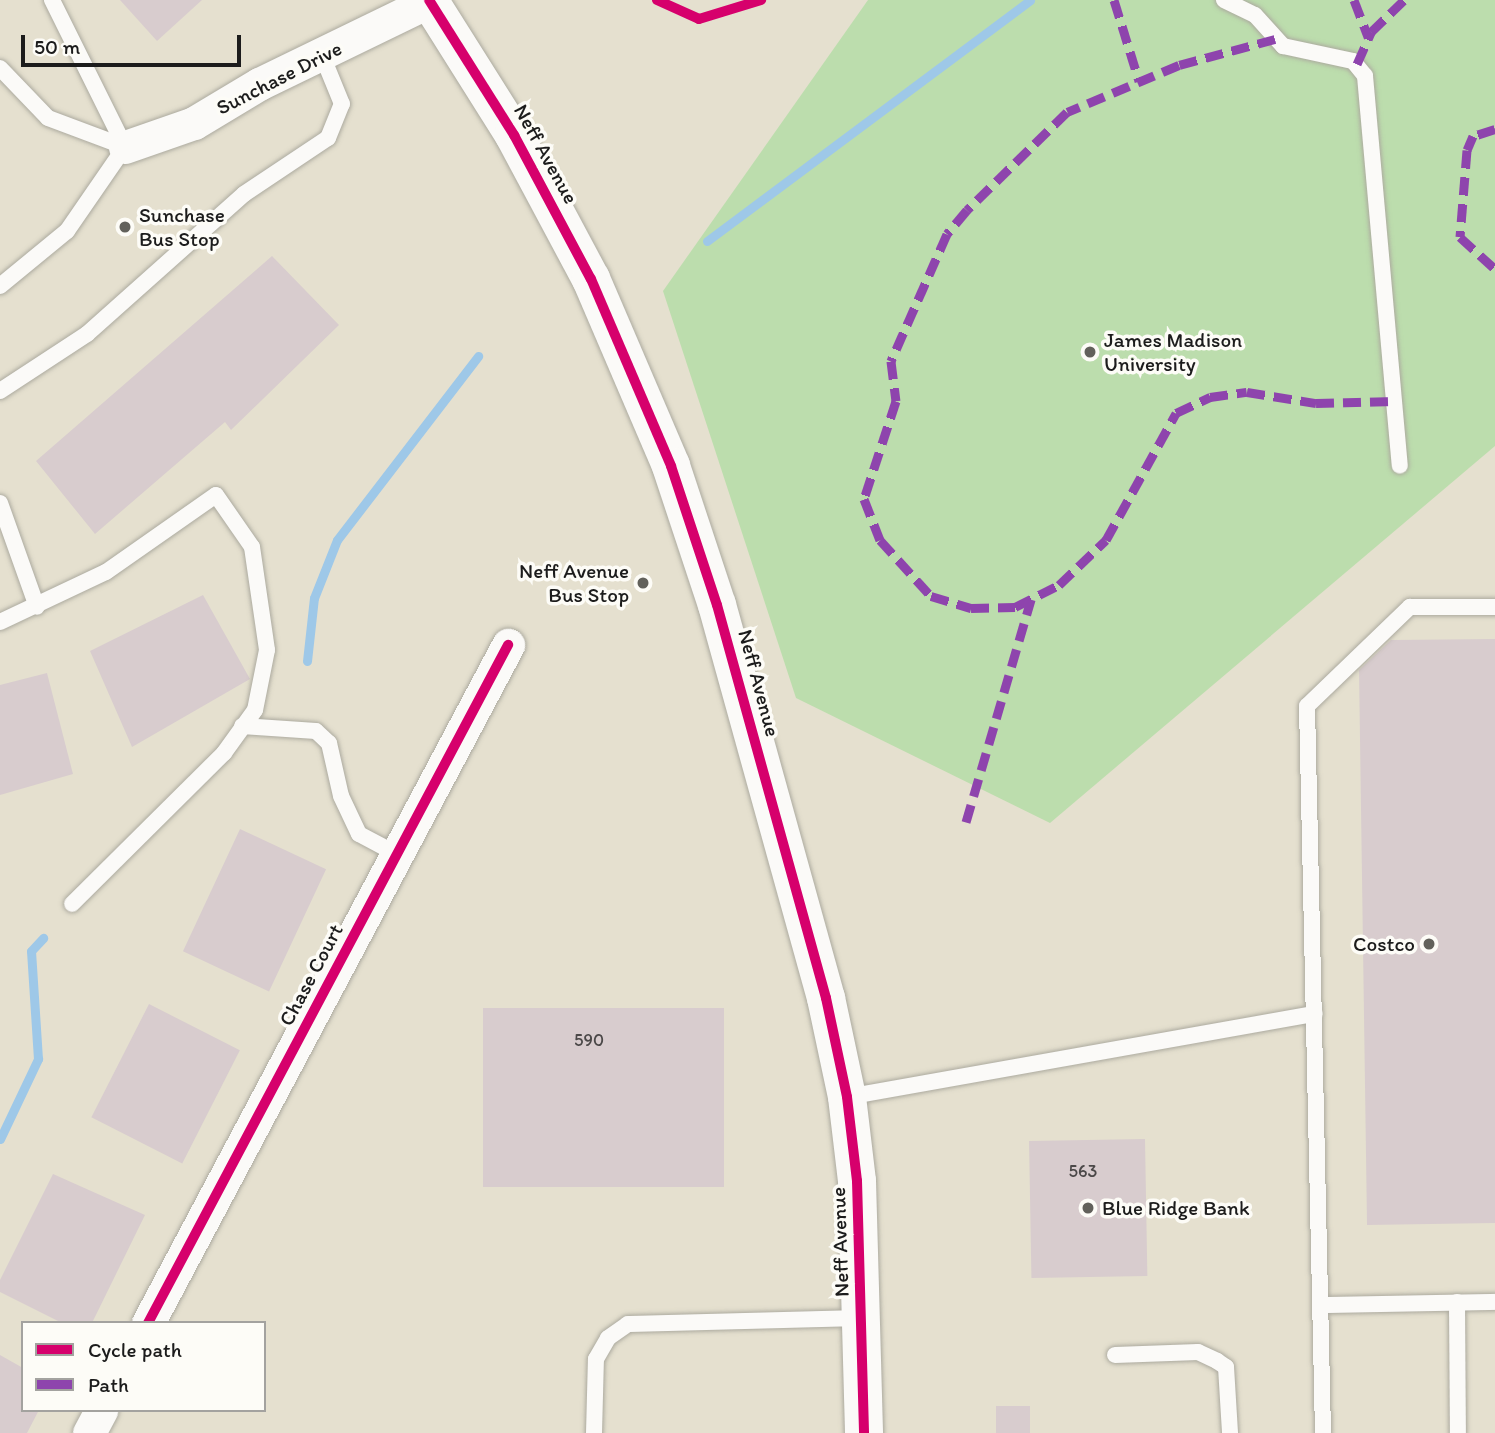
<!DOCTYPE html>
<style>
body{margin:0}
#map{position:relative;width:1495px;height:1433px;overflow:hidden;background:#e5e0cf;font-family:Itim,sans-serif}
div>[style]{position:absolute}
.green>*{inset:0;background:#bcddad}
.stream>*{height:9px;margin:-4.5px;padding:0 4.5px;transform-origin:4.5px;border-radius:4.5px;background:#9ec8e8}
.building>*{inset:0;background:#d8ccce;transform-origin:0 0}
.roads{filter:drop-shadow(0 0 2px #acaa9f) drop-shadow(0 0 2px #acaa9f)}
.lane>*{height:16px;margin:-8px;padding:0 8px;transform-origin:8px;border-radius:8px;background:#fbfaf8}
.street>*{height:33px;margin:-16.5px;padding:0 16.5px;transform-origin:16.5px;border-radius:16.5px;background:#fbfaf8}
.secondary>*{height:38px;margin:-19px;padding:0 19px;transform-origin:19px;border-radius:19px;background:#fbfaf8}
.quiet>*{height:9px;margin-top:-4.5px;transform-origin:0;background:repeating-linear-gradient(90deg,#8e44ad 0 18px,transparent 0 27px)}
.cycleway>*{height:10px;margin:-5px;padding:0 5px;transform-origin:5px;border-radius:5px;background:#d6006c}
.dots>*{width:19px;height:19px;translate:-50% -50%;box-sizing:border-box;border:4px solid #fdfcf7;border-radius:50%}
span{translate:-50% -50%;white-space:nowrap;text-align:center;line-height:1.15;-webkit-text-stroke:7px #fdfcf7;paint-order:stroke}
.number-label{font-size:18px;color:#4b4848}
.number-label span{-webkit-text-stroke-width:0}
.street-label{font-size:21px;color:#1c1c1c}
.poi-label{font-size:21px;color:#1c1c1c}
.left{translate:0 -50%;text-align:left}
.right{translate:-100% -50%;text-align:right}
.legend{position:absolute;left:21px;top:1321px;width:245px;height:91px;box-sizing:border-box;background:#fdfcf7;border:2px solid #a3a29f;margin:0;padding:9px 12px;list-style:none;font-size:21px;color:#1c1c1c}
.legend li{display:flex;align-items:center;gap:14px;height:35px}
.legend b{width:35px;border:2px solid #a3a29f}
.scale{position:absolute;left:21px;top:35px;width:220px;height:32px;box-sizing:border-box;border:4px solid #1c1c1c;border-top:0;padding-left:9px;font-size:21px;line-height:24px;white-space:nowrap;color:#1c1c1c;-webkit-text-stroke:5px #fdfcf7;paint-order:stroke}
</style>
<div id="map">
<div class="green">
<i style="clip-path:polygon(868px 0,1495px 0,1495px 446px,1050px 823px,796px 698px,663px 291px)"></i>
</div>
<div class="stream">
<i style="left:707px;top:241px;width:403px;rotate:-36.7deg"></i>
<i style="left:307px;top:661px;width:63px;rotate:-83.7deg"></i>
<i style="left:314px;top:598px;width:62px;rotate:-68.4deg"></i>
<i style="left:337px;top:540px;width:232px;rotate:-52.5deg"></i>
<i style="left:0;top:1139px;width:89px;rotate:-64.6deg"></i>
<i style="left:38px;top:1059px;width:108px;rotate:-93.7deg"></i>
<i style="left:31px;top:951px;width:18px;rotate:-47deg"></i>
</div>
<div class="building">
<i style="clip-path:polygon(120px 0,202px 0,157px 41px)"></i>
<i style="clip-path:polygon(272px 256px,339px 325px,231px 430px,225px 422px,95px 534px,36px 461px)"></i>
<i style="clip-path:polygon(203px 595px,250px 679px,132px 747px,90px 651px)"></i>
<i style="clip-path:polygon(1495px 639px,1495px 1223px,1367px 1225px,1359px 670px,1391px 640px)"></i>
<i style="clip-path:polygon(47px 673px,73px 774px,0 795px,0 685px)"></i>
<i style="left:240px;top:829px;width:95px;height:135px;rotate:25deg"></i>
<i style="left:149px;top:1004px;width:102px;height:127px;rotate:27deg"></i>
<i style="left:483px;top:1008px;width:241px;height:179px"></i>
<i style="left:1145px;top:1139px;width:137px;height:116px;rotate:89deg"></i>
<i style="clip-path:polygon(53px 1174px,145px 1215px,92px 1323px,62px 1323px,0 1292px,0 1280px)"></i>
<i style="clip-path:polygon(0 1355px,23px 1368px,23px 1410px,39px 1410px,27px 1433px,0 1433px)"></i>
<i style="left:996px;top:1406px;width:34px;height:27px"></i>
</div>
<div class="roads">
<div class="lane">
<i style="left:52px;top:0;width:164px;rotate:63.6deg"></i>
<i style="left:1224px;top:0;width:34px;rotate:26deg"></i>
<i style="left:1255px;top:15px;width:42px;rotate:47.9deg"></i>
<i style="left:1283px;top:46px;width:72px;rotate:12.1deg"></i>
<i style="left:1353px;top:61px;width:19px;rotate:51deg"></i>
<i style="left:1365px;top:76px;width:391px;rotate:84.9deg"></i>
<i style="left:0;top:68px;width:69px;rotate:46.2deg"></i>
<i style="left:48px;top:118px;width:82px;rotate:20.6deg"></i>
<i style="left:0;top:286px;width:87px;rotate:-39.4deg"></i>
<i style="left:67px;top:231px;width:102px;rotate:-55.4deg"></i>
<i style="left:0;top:391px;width:104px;rotate:-33.2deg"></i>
<i style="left:87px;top:334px;width:210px;rotate:-41.7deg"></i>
<i style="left:244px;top:194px;width:101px;rotate:-33.7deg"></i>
<i style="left:328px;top:138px;width:37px;rotate:-68deg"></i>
<i style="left:342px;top:104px;width:53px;rotate:-112.2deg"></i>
<i style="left:0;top:503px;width:110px;rotate:70.4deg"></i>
<i style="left:0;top:622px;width:117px;rotate:-25.3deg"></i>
<i style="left:106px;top:572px;width:134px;rotate:-35deg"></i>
<i style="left:216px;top:495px;width:63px;rotate:55.3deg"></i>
<i style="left:252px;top:547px;width:104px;rotate:81.7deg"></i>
<i style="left:267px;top:650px;width:61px;rotate:101.3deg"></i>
<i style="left:255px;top:710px;width:53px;rotate:125.8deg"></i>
<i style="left:224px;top:753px;width:214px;rotate:135.2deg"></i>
<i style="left:242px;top:726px;width:74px;rotate:3.9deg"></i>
<i style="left:316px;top:731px;width:18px;rotate:43deg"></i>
<i style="left:329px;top:743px;width:54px;rotate:77.2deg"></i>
<i style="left:341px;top:796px;width:42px;rotate:64.7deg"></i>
<i style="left:359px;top:834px;width:43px;rotate:27.8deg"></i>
<i style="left:847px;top:1097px;width:475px;rotate:-10.1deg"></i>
<i style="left:1457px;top:1302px;width:131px;rotate:89.6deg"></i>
<i style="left:1322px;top:1305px;width:173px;rotate:-1deg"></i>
<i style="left:1115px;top:1355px;width:83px;rotate:-2.1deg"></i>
<i style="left:1198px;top:1352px;width:21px;rotate:25deg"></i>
<i style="left:1217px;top:1361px;width:11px;rotate:34deg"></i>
<i style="left:1226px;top:1367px;width:66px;rotate:86.5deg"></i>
<i style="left:594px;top:1433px;width:74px;rotate:-88.5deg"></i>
<i style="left:596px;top:1359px;width:24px;rotate:-60deg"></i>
<i style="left:608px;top:1338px;width:24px;rotate:-35deg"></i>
<i style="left:628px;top:1324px;width:234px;rotate:-1.5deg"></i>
<i style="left:1323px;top:1433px;width:727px;rotate:-91.26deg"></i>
<i style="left:1307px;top:706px;width:143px;rotate:-43.9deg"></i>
<i style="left:1410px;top:607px;width:85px"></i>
</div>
<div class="street">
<i style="left:125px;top:147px;width:73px;rotate:-19.2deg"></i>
<i style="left:194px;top:123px;width:76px;rotate:-31deg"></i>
<i style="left:259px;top:84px;width:190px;rotate:-25.9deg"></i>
<i style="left:148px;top:1323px;width:768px;rotate:-62.03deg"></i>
<i style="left:89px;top:1433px;width:26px;rotate:-62deg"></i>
</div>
<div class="secondary">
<i style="left:429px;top:0;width:160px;rotate:57.8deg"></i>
<i style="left:514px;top:135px;width:163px;rotate:61.9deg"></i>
<i style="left:591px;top:279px;width:203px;rotate:66.8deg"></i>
<i style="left:671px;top:466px;width:146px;rotate:71.7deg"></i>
<i style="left:717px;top:605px;width:408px;rotate:74.5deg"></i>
<i style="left:826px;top:998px;width:101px;rotate:78deg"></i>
<i style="left:847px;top:1097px;width:85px;rotate:83.2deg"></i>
<i style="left:857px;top:1181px;width:252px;rotate:88.4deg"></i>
</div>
</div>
<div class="quiet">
<i style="left:1114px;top:0;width:85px;rotate:72.8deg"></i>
<i style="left:1354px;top:0;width:40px;rotate:69deg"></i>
<i style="left:1275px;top:39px;width:99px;rotate:164.8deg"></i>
<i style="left:1179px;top:65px;width:121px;rotate:157.2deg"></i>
<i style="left:1067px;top:112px;width:140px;rotate:135.6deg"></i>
<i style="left:967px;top:210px;width:31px;rotate:130deg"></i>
<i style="left:947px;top:234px;width:139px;rotate:113.8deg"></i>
<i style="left:891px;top:361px;width:40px;rotate:82.9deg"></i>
<i style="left:896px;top:401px;width:103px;rotate:108.1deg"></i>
<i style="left:864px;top:499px;width:44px;rotate:68.7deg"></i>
<i style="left:880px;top:540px;width:76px;rotate:47.7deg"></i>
<i style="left:931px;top:596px;width:42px;rotate:16.7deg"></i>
<i style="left:971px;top:608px;width:44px;rotate:-1.3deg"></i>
<i style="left:1015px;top:607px;width:49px;rotate:-26.6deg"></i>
<i style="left:1059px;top:585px;width:65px;rotate:-43.8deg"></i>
<i style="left:1106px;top:540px;width:145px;rotate:-61.1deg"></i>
<i style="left:1176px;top:413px;width:38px;rotate:-25deg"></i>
<i style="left:1210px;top:397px;width:37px;rotate:-8deg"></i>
<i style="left:1247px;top:392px;width:70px;rotate:9.1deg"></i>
<i style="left:1316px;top:403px;width:80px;rotate:-1.4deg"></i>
<i style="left:1357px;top:64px;width:35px;rotate:-66deg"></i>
<i style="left:1371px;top:32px;width:46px;rotate:-44.1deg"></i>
<i style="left:1495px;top:129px;width:23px;rotate:162deg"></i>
<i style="left:1473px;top:136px;width:15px;rotate:113deg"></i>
<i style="left:1467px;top:150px;width:87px;rotate:94.6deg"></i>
<i style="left:1460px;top:237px;width:47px;rotate:42.4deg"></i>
<i style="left:966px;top:822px;width:232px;rotate:-73.7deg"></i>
</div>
<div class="cycleway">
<i style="left:429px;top:0;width:160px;rotate:57.8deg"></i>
<i style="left:514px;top:135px;width:163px;rotate:61.9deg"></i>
<i style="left:591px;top:279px;width:203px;rotate:66.8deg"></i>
<i style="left:671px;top:466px;width:146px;rotate:71.7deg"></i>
<i style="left:717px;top:605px;width:408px;rotate:74.5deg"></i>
<i style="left:826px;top:998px;width:101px;rotate:78deg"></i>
<i style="left:847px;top:1097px;width:85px;rotate:83.2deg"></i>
<i style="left:857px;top:1181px;width:252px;rotate:88.4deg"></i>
<i style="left:657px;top:0;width:46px;rotate:24.3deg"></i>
<i style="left:699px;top:19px;width:65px;rotate:-17deg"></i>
<i style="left:148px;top:1323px;width:768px;rotate:-62.03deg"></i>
</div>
<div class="dots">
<i style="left:125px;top:227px;background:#62615b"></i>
<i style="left:1090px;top:352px;background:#62615b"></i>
<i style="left:643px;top:583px;background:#62615b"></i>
<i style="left:1429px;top:944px;background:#62615b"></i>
<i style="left:1088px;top:1208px;background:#62615b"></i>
</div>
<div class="number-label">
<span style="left:589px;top:1040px">590</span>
<span style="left:1083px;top:1171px">563</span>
</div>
<div class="street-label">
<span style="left:279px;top:78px;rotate:-27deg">Sunchase Drive</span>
<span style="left:546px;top:154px;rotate:61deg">Neff Avenue</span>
<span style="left:759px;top:683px;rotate:75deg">Neff Avenue</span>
<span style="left:311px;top:975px;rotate:-62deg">Chase Court</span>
<span style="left:840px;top:1242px;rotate:-92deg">Neff Avenue</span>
</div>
<div class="poi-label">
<span class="left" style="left:139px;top:227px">Sunchase<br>Bus Stop</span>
<span class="left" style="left:1104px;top:352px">James Madison<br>University</span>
<span class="right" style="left:629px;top:583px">Neff Avenue<br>Bus Stop</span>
<span class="right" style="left:1415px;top:944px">Costco</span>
<span class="left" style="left:1102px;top:1208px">Blue Ridge Bank</span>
</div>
<ul class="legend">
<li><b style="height:9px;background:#d6006c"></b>Cycle path</li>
<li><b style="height:9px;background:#8e44ad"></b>Path</li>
</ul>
<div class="scale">50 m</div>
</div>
